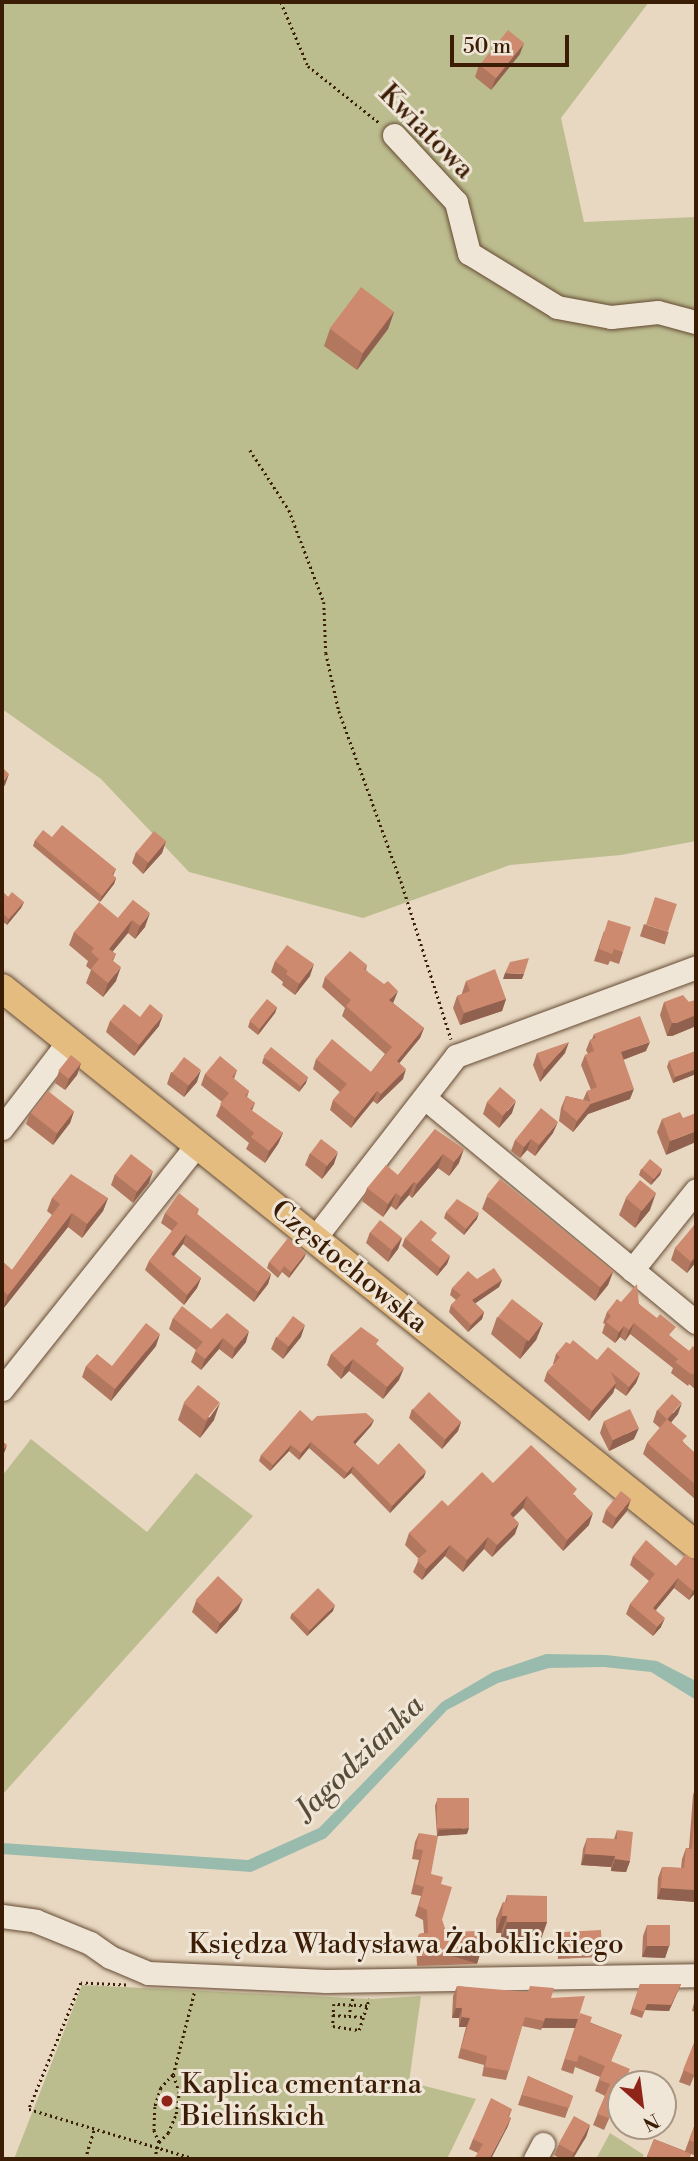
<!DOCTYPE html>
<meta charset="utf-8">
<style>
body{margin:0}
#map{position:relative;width:698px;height:2161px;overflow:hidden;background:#e8d8c1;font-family:"Libre Bodoni",serif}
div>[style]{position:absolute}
.green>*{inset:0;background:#bcbd8f}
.water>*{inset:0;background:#98bbad}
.path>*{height:2.5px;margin-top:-1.25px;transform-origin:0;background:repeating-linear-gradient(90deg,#3b1c05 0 2px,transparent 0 5.5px)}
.roads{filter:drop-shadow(0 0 2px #664b34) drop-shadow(0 0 2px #664b34)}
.minor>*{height:23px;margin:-11.5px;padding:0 11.5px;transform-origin:11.5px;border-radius:11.5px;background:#f0e6d7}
.major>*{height:28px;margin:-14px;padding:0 14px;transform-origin:14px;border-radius:14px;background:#e4bc80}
.wall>*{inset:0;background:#b1775f;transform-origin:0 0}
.shaded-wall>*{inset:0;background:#90614e;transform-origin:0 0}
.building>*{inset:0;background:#ce8a6f;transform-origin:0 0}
.dots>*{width:19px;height:19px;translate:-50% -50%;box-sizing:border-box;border:4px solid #f0e6d7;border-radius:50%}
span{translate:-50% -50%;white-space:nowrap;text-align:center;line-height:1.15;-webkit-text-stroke:6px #f0e6d7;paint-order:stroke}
.street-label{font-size:28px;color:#3b1c05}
.poi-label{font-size:28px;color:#3b1c05}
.left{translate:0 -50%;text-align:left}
.water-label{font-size:30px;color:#574c37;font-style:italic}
.frame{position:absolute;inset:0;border:4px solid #3b1c05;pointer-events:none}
.north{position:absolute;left:607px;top:2070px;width:70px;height:70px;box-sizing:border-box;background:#f0e6d7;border:2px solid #a89583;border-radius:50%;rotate:152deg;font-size:19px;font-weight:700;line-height:28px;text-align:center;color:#3b1c05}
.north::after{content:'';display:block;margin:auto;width:24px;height:32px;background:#8f2418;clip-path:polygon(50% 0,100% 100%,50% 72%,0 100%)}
.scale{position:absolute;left:450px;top:35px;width:119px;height:32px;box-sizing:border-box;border:4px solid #3b1c05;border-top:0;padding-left:9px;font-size:21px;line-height:24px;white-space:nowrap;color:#3b1c05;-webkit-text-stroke:5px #f0e6d7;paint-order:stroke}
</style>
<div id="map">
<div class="green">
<i style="clip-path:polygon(2px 2px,649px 2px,561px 118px,584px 222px,696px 217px,696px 841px,621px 855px,510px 865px,363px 918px,189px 872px,101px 779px,2px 709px)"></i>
<i style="clip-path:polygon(31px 1439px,147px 1532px,196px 1473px,253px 1516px,2px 1795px,2px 1476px)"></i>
<i style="clip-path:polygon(82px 1985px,371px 1999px,421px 1996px,409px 2082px,476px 2099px,447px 2159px,14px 2159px)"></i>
<i style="clip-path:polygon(610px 2133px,644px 2155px,641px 2159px,596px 2159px)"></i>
</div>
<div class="water">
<i style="clip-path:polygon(546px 1654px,606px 1655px,657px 1661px,696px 1681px,696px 1700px,651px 1672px,604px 1667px,549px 1668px,498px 1683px,447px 1710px,326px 1838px,251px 1872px,2px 1854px,2px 1843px,248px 1860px,319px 1828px,442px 1702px,493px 1672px)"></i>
</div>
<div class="path">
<i style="left:281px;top:2px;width:69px;rotate:67.1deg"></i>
<i style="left:308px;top:66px;width:93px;rotate:38.5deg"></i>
<i style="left:250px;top:450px;width:72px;rotate:57deg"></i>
<i style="left:289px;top:510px;width:98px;rotate:69.2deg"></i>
<i style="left:324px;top:602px;width:51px;rotate:87.8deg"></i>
<i style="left:326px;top:653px;width:59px;rotate:77.4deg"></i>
<i style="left:339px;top:711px;width:181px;rotate:70deg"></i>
<i style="left:401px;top:881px;width:166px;rotate:72.4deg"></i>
<i style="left:126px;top:1985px;width:45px;rotate:-177.5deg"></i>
<i style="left:81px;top:1983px;width:136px;rotate:112.4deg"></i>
<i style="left:29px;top:2109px;width:174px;rotate:16.7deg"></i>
<i style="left:353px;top:1999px;width:17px;rotate:103deg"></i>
<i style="left:349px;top:2016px;width:14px;rotate:4deg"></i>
<i style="left:367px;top:2006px;width:33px;rotate:-177deg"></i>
<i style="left:334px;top:2004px;width:22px;rotate:93deg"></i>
<i style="left:333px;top:2026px;width:26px;rotate:9deg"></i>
<i style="left:359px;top:2030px;width:33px;rotate:-72deg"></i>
<i style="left:333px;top:2015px;width:16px;rotate:4deg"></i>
<i style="left:173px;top:2075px;width:85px;rotate:-75.6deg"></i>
<i style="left:85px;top:2159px;width:30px;rotate:-73deg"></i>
<i style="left:154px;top:2159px;width:18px;rotate:-74deg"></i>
<i style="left:159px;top:2142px;width:13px;rotate:-45deg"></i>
<i style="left:168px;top:2133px;width:21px;rotate:-67deg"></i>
<i style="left:176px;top:2114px;width:21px;rotate:-82deg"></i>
<i style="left:179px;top:2093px;width:19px;rotate:-108deg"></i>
<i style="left:173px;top:2075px;width:18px;rotate:133deg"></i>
<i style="left:161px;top:2088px;width:20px;rotate:108deg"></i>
<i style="left:155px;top:2107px;width:23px;rotate:92deg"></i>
<i style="left:154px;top:2130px;width:13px;rotate:67deg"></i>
</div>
<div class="roads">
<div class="minor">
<i style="left:394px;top:135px;width:91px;rotate:47.2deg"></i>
<i style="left:456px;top:202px;width:53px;rotate:75.7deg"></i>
<i style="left:469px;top:253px;width:103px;rotate:31.5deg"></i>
<i style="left:557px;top:307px;width:55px;rotate:10.5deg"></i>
<i style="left:611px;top:317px;width:47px;rotate:-6.1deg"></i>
<i style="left:658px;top:312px;width:39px;rotate:15deg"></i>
<i style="left:426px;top:1099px;width:350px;rotate:39.6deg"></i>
<i style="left:2px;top:1128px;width:108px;rotate:-52.5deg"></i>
<i style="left:314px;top:1239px;width:232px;rotate:-52.2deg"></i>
<i style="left:456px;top:1056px;width:256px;rotate:-20.3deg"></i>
<i style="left:632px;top:1270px;width:102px;rotate:-51.3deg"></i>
<i style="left:2px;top:1389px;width:312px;rotate:-51.4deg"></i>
<i style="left:2px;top:1916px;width:34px;rotate:8deg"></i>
<i style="left:36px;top:1921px;width:58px;rotate:22.2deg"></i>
<i style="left:90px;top:1943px;width:24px;rotate:35deg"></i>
<i style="left:110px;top:1957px;width:41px;rotate:22.8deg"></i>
<i style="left:148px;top:1973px;width:178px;rotate:2.6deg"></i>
<i style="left:326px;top:1981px;width:370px;rotate:-0.9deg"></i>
<i style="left:535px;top:2159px;width:17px;rotate:-62deg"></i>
</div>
<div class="major">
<i style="left:2px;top:988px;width:890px;rotate:38.75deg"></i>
</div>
</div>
<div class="wall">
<i style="clip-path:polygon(520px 54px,491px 90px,475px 77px,479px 65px)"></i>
<i style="clip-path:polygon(394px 312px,388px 329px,357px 370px,324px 346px,330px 329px)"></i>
<i style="clip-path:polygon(52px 837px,116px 869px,113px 876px,116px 878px,114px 884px,100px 902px,33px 846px,35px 840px)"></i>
<i style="clip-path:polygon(166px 841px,162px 853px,143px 874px,132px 863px,136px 852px)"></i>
<i style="clip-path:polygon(2px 891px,8px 897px,24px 902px,21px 908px,7px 925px,2px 921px)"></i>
<i style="clip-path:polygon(133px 900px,145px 927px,135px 939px,128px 933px,112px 952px,116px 954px,113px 961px,116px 981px,103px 997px,86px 983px,91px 970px,86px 966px,88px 961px,69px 945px,74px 932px,118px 918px)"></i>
<i style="left:644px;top:924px;width:26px;height:13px;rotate:18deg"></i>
<i style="clip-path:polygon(604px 931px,623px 952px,619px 964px,610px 961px,608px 965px,594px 961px)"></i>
<i style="clip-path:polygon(275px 961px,310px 976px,295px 995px,282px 985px,283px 982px,271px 972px)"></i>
<i style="clip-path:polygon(367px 965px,366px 970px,394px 1001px,393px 1003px,424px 1028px,420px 1038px,399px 1063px,403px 1079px,377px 1104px,373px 1101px,351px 1128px,330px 1110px,333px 1100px,340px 1092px,313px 1069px,316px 1059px,371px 1072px,385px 1054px,342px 1016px,345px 1008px,322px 987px,325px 977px)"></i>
<i style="clip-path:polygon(466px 981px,506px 999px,502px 1011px,460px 1025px,453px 1008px,457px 996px,462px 994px,462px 993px)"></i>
<i style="clip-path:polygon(696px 1000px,696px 1026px,672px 1036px,667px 1036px,660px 1015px,664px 1002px,689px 1002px)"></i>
<i style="clip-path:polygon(277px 1007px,275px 1013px,258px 1035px,248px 1027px,250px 1021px)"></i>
<i style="clip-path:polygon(140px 1017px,159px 1026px,134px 1056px,106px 1032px,110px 1021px)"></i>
<i style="clip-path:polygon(594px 1034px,646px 1051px,623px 1060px,630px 1099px,588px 1114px,573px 1132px,559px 1121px,561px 1108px,566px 1096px,583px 1100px,587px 1091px,591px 1090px,581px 1065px,585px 1055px,588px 1054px,586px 1050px,590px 1040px,592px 1039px)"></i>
<i style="clip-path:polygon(696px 1051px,696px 1074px,673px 1083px,667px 1067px,669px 1061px)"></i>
<i style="clip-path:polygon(537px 1053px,565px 1053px,540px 1082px,533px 1065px)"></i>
<i style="clip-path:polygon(264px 1057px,306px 1083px,299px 1092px,262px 1063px)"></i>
<i style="clip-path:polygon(81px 1063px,77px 1075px,65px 1090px,55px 1083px,59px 1071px)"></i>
<i style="clip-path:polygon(237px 1070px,234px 1079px,249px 1091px,247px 1097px,255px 1103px,252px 1111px,283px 1133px,278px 1144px,265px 1163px,246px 1149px,249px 1143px,216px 1116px,222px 1102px,201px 1085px,205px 1074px)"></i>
<i style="clip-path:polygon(171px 1072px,197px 1082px,184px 1097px,167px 1084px)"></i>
<i style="clip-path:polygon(487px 1102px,512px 1113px,499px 1128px,483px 1114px)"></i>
<i style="clip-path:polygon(74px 1111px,70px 1123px,53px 1145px,26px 1124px,30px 1113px)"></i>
<i style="clip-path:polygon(683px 1118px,666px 1155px,657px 1132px,662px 1119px)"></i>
<i style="clip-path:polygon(435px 1129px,459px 1163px,449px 1176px,438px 1168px,412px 1198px,409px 1195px,396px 1210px,391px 1206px,383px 1217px,362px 1201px,367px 1188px,398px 1175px)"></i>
<i style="clip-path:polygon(553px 1133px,535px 1156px,527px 1150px,520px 1158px,511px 1151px,515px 1140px)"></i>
<i style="clip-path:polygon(310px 1153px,334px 1164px,322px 1179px,305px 1165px)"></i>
<i style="clip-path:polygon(641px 1169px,662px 1169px,660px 1175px,651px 1185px,639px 1175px)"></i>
<i style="clip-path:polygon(115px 1174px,149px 1183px,133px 1203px,111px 1185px)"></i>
<i style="clip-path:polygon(487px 1196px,613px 1272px,608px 1285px,595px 1301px,482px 1209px)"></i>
<i style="clip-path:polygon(52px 1198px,108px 1198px,103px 1211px,82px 1238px,68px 1227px,3px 1309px,2px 1308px,2px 1261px,12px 1270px,52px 1215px,47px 1211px)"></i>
<i style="clip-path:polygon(626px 1198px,650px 1210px,635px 1228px,619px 1215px)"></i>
<i style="clip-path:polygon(199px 1209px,197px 1214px,271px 1274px,268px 1284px,254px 1302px,183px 1244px,174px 1256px,201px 1278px,197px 1288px,184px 1305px,145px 1270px,149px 1261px,172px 1231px,161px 1223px,165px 1213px)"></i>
<i style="clip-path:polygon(446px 1212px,477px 1219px,464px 1235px,444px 1218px)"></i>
<i style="clip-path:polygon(696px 1225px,696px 1262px,687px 1273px,671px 1260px,675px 1248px)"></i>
<i style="clip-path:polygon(370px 1232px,402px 1238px,398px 1249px,388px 1262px,366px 1243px)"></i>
<i style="clip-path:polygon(405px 1238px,433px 1242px,450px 1256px,447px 1264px,437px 1276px,402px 1246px)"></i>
<i style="clip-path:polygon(306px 1253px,304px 1258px,289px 1278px,282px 1272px,278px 1278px,267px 1268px,269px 1262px)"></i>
<i style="clip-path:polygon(477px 1279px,502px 1280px,499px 1287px,475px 1303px,484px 1312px,482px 1319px,468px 1332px,449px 1312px,451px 1305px,456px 1300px,450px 1295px,452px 1288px)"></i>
<i style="clip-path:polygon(621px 1302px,639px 1304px,672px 1338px,689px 1351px,696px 1349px,696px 1390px,689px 1384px,688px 1386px,671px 1373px,673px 1368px,630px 1334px,625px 1341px,620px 1337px,615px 1343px,602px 1333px,605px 1324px,603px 1323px,607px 1312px)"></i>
<i style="clip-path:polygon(497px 1317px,543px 1323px,536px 1340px,520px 1359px,491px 1334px)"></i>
<i style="clip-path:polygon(173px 1318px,211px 1329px,246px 1342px,232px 1359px,219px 1349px,201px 1370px,191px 1362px,196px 1350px,169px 1329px)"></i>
<i style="clip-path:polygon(276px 1337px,301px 1337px,283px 1359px,271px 1349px)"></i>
<i style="clip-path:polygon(570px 1344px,597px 1360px,640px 1373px,636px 1383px,626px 1396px,615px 1388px,613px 1393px,589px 1421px,544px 1381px,547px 1372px,554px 1364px,553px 1364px,556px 1354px)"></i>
<i style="clip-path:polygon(377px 1345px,399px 1380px,383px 1399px,349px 1371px,341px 1379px,327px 1365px,331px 1354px)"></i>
<i style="clip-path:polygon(156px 1346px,111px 1401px,82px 1377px,86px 1366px,112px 1366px)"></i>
<i style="clip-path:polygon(184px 1403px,214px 1420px,200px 1438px,178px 1420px)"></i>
<i style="clip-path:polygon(412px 1409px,461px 1422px,458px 1431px,442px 1449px,409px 1418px)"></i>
<i style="clip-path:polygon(657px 1410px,678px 1414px,671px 1422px,684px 1443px,696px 1454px,696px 1500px,643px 1454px,647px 1443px,660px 1428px,653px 1422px)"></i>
<i style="clip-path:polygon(374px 1420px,371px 1426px,355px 1444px,378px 1465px,424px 1477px,390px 1513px,351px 1473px,344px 1479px,309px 1448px,299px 1460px,289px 1451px,270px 1471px,259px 1461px,261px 1455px,312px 1421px)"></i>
<i style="clip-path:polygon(604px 1421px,634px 1439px,609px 1451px,600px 1433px)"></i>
<i style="clip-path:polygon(493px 1483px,575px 1495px,589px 1525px,563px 1551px,523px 1508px,513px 1517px,515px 1534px,492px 1557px,484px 1549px,463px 1572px,445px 1556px,422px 1580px,413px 1572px,419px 1559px,405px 1545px,409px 1533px,448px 1506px)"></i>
<i style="clip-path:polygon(606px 1510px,627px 1511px,612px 1529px,602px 1522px)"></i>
<i style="clip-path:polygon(633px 1556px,676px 1566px,696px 1562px,696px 1592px,689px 1600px,674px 1588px,656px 1610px,661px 1627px,653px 1636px,626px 1614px,630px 1604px,649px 1581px,630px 1565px)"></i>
<i style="clip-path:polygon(196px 1601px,238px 1610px,216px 1634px,192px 1612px)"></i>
<i style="clip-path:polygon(333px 1611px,307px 1636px,290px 1618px,292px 1613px)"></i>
<i style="clip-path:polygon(696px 1786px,696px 1902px,657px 1899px,658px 1878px,662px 1867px,681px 1868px,682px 1859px,686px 1848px,689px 1848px,693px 1795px)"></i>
<i style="clip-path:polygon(437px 1800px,467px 1834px,437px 1836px,435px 1806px)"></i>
<i style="clip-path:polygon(617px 1830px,630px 1861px,626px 1872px,611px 1871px,611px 1867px,581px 1865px,583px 1849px,587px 1838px,614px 1839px)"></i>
<i style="clip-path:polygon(419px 1833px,431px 1874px,441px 1884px,442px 1920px,446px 1932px,480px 1954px,477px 1964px,417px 1966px,416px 1943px,419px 1934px,424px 1933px,423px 1920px,415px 1916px,421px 1896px,411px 1894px,419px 1860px,412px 1859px,415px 1842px)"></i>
<i style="clip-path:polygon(507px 1895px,547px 1922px,541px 1939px,501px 1939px,501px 1933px,496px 1933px,496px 1919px,503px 1902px,505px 1902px)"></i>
<i style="clip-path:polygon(647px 1925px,669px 1946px,665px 1958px,642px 1957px,643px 1936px)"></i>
<i style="clip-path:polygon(559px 1931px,602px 1951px,600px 1957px,558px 1959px,557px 1937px)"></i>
<i style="clip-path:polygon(640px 1984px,681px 1984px,669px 2011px,645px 2010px,642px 2018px,630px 2014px)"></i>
<i style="clip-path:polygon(457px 1986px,551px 1998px,579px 2018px,622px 2035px,611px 2061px,621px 2084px,621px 2092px,604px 2130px,593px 2125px,605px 2096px,595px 2091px,600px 2077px,575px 2067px,573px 2074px,561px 2070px,575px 2027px,542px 2028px,541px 2030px,522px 2026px,506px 2080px,482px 2076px,484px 2065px,458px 2058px,466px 2027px,459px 2027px,459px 2018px,452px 2018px,453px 1996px)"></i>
<i style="clip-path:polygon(696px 1995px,696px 2012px,692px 2011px)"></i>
<i style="clip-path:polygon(696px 2038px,696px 2071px,690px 2086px,679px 2082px)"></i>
<i style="clip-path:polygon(528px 2076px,573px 2096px,565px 2118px,518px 2105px)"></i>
<i style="clip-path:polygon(512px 2109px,509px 2117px,511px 2118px,507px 2128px,478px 2153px,469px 2149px,473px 2139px)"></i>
<i style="clip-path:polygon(695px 2124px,696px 2125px,696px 2156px,691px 2154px,689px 2159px,646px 2159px,654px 2139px,685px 2151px)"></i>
<i style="clip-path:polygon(590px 2125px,586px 2137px,573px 2159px,561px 2159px,554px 2155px,559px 2144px)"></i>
</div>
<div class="shaded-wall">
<i style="clip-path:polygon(524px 43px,520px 54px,491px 90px,496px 78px)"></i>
<i style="clip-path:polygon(394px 312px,388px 329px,357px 370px,363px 353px)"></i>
<i style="clip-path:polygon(9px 774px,5px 785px,2px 789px,2px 783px)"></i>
<i style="clip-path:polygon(166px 841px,162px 853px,143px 874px,148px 862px)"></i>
<i style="clip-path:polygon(116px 878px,114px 884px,100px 902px,102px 896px)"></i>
<i style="clip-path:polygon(24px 902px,21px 908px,7px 925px,9px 919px)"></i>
<i style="clip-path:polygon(150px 913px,145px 927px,135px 939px,140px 926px)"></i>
<i style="clip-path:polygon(132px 920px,128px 933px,104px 962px,109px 949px)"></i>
<i style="clip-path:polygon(314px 964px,310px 976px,295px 995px,299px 984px)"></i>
<i style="clip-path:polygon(121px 967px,116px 981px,103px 997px,108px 983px)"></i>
<i style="clip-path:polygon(505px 973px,524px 974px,522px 979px,503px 979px)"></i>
<i style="clip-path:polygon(398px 991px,394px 1001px,385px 1010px,389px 1000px)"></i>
<i style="clip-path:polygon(506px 999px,502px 1011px,460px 1025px,464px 1013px)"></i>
<i style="clip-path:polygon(277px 1007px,275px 1013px,258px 1035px,260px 1029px)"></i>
<i style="clip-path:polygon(163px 1015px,159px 1026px,134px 1056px,139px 1045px)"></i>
<i style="clip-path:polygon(696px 1015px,696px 1026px,672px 1036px,667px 1036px,672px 1023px)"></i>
<i style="clip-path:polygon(424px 1028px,420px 1038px,393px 1071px,397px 1061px)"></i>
<i style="clip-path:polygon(569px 1042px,565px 1053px,540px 1082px,544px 1070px)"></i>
<i style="clip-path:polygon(650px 1042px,646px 1051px,617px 1062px,621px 1052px)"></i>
<i style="clip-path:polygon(81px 1063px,77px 1075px,65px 1090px,69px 1079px)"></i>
<i style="clip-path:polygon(406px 1069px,403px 1079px,377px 1104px,381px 1094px)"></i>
<i style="clip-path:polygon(696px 1069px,696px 1074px,673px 1083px,675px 1077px)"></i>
<i style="clip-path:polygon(201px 1070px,197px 1082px,184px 1097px,188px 1086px)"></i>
<i style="clip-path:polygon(308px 1077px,306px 1083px,299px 1092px,301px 1087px)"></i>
<i style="clip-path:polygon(634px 1089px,630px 1099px,588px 1114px,573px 1132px,577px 1121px,592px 1102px)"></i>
<i style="clip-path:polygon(377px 1091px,373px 1101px,351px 1128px,355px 1118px)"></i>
<i style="clip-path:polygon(516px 1101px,512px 1113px,499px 1128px,503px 1116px)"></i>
<i style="clip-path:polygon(74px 1111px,70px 1123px,53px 1145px,57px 1133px)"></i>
<i style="clip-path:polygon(558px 1122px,553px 1133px,535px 1156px,539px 1145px)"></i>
<i style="clip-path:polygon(696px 1131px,696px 1142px,666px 1155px,670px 1141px)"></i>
<i style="clip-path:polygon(283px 1133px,278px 1144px,265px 1163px,269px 1151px)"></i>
<i style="clip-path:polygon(531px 1139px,527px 1150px,520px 1158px,524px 1147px)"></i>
<i style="clip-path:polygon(464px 1149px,459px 1163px,449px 1176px,454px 1162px)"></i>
<i style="clip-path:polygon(338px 1152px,334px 1164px,322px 1179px,326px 1167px)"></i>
<i style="clip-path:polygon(443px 1154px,438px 1168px,412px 1198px,417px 1184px)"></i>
<i style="clip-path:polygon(662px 1169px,660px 1175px,651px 1185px,653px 1179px)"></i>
<i style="clip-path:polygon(153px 1171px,149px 1183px,133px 1203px,137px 1191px)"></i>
<i style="clip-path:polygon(414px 1182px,409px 1195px,396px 1210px,401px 1197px)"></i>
<i style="clip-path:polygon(396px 1193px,391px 1206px,383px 1217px,388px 1204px)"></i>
<i style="clip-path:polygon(656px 1193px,650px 1210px,635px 1228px,641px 1211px)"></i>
<i style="clip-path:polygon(108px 1198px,103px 1211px,82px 1238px,87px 1224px)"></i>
<i style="clip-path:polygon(72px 1213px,68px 1227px,3px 1309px,8px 1295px)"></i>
<i style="clip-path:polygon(479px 1213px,477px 1219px,464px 1235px,466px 1229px)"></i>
<i style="clip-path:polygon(186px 1234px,183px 1244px,168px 1264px,171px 1254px)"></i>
<i style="clip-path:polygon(402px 1238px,398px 1249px,388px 1262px,392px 1250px)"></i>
<i style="clip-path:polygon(306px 1253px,304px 1258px,289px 1278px,291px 1272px)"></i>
<i style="clip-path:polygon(450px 1256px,447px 1264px,437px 1276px,440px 1268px)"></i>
<i style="clip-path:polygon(696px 1256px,696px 1262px,687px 1273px,691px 1262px)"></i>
<i style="clip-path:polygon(613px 1272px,608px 1285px,595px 1301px,600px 1288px)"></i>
<i style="clip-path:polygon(271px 1274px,268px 1284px,254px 1302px,258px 1292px)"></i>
<i style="clip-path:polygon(201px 1278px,197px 1288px,184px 1305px,187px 1295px)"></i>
<i style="clip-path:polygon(502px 1280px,499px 1287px,470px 1307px,472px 1300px)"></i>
<i style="clip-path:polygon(484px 1312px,482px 1319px,468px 1332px,471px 1325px)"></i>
<i style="clip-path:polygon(543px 1323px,536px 1340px,520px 1359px,526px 1342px)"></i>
<i style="clip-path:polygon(634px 1323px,630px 1334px,625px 1341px,629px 1330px)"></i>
<i style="clip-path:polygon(305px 1325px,301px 1337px,283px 1359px,288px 1347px)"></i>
<i style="clip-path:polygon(624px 1326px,620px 1337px,615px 1343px,619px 1332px)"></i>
<i style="clip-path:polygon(249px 1331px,246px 1342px,232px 1359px,235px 1348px)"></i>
<i style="clip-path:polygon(160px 1334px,156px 1346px,111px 1401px,115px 1389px)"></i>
<i style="clip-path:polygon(223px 1338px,219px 1349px,201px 1370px,205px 1359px)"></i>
<i style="clip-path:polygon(353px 1359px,349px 1371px,341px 1379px,345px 1367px)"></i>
<i style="clip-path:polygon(404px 1368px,399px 1380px,383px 1399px,387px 1387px)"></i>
<i style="clip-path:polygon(640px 1373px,636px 1383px,626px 1396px,629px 1387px)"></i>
<i style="clip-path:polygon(616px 1383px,613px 1393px,589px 1421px,592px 1411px)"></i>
<i style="clip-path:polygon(220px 1403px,214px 1420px,200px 1438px,207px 1421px)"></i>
<i style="clip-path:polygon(682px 1403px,678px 1414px,664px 1431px,668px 1419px)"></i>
<i style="clip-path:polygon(374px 1420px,371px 1426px,351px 1449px,353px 1442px)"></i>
<i style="clip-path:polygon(461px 1422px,458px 1431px,442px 1449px,445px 1440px)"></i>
<i style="clip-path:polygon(639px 1428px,634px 1439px,609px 1451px,613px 1440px)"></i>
<i style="clip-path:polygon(311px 1442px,309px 1448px,299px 1460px,301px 1453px)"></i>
<i style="clip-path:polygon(7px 1445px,3px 1456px,2px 1458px,2px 1451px)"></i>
<i style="clip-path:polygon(291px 1445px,289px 1451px,270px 1471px,273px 1465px)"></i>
<i style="clip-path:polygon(353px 1466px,351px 1473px,344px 1479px,347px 1473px)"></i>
<i style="clip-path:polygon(426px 1471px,424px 1477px,390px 1513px,392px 1506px)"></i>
<i style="clip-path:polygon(527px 1496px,523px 1508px,506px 1525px,510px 1514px)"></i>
<i style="clip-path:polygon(631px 1499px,627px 1511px,612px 1529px,616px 1518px)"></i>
<i style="clip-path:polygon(593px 1513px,589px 1525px,563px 1551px,567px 1540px)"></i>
<i style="clip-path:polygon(519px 1523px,515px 1534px,492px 1557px,497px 1545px)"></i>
<i style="clip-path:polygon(488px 1537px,484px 1549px,463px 1572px,467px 1560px)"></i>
<i style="clip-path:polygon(450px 1545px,445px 1556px,422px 1580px,426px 1569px)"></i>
<i style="clip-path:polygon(678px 1578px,674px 1588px,650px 1617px,653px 1608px)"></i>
<i style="clip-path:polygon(696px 1586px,696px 1592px,689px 1600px,693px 1591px)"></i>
<i style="clip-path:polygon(243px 1599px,238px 1610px,216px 1634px,220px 1623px)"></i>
<i style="clip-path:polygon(335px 1605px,333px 1611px,307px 1636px,310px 1630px)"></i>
<i style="clip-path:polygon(665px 1618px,661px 1627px,653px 1636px,657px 1627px)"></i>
<i style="clip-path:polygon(469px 1828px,467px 1834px,437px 1836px,439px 1830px)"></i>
<i style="clip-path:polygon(585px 1854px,615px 1856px,611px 1867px,581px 1865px)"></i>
<i style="clip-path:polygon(615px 1859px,630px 1861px,626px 1872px,611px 1871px)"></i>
<i style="clip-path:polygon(661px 1888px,696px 1890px,696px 1902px,657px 1899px)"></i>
<i style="clip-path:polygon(502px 1916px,507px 1916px,501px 1933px,496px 1933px)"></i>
<i style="clip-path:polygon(507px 1922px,547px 1922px,541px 1939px,501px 1939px)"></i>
<i style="clip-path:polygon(647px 1946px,669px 1946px,665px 1958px,642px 1957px)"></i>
<i style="left:602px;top:1951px;width:6px;height:42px;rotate:108deg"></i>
<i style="left:480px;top:1954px;width:10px;height:59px;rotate:107deg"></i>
<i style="clip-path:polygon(681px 1984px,669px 2011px,645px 2010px,647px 2004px)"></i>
<i style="clip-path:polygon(456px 2008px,462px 2008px,459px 2018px,452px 2018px)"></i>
<i style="clip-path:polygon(462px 2017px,470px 2018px,466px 2027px,459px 2027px)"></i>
<i style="clip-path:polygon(545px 2018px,578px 2019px,575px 2028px,542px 2028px)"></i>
<i style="clip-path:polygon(511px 2118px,507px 2128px,491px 2159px,489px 2159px)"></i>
<i style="clip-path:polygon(590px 2125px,586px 2137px,572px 2159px,574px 2152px)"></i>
</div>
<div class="building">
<i style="left:508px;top:30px;width:21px;height:45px;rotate:39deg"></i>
<i style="left:361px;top:287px;width:41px;height:52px;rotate:37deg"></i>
<i style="clip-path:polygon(2px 767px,9px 774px,2px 783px)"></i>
<i style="clip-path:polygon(62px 825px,116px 869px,112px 874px,116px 878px,102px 896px,35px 840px,43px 830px,52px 837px)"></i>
<i style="left:154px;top:831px;width:16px;height:28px;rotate:40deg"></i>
<i style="clip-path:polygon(2px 891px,8px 897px,12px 892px,24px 902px,9px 919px,2px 913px)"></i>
<i style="left:655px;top:897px;width:23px;height:29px;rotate:18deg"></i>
<i style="clip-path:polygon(133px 900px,150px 913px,140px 926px,132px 920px,109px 949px,116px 954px,112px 960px,121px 967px,108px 983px,91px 969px,99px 959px,91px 952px,94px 948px,74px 932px,99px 902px,118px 918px)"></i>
<i style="clip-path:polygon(608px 920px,631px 927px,623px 952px,614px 949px,612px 954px,599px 949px)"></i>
<i style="clip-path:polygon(287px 945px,314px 964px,299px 984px,286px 974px,288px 971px,275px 961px)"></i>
<i style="clip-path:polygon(350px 951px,367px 965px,364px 969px,384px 984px,388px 981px,398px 991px,389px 1000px,424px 1028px,397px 1061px,406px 1069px,381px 1094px,377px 1091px,355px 1118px,333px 1100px,347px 1084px,316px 1059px,332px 1039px,371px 1072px,392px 1047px,346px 1006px,351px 1000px,325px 977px)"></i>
<i style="clip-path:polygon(529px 958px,524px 974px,505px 973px,510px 962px)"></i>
<i style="clip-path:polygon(495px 969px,506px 999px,464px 1013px,457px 996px,470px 991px,466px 981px)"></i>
<i style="clip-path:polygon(683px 995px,689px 1002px,696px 1000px,696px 1015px,677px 1023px,672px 1023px,664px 1002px)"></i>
<i style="left:267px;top:999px;width:13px;height:28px;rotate:39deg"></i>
<i style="clip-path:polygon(124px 1004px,140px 1017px,150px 1004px,163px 1015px,139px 1045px,110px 1021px)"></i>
<i style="clip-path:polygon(640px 1016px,650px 1042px,621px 1052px,634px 1089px,591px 1104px,587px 1091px,597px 1087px,585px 1055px,594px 1051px,590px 1040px,596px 1038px,594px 1034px)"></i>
<i style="clip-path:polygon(569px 1042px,544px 1070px,537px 1053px)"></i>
<i style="left:271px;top:1047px;width:48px;height:12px;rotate:39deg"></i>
<i style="clip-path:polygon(696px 1051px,696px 1069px,675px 1077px,669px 1061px)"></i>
<i style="left:71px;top:1055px;width:13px;height:20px;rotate:39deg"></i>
<i style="clip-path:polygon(220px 1056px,237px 1070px,232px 1077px,249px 1091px,245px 1096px,255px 1103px,250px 1109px,283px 1133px,269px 1151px,251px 1137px,254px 1133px,220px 1104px,229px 1093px,205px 1074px)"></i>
<i style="left:184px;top:1057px;width:21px;height:20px;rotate:37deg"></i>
<i style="left:500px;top:1087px;width:21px;height:20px;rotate:41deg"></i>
<i style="left:48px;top:1091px;width:33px;height:28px;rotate:38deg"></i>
<i style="clip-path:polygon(566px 1096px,592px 1102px,577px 1121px,563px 1109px)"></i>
<i style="clip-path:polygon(541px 1108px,558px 1122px,539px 1145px,531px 1139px,524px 1147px,515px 1140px)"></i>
<i style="clip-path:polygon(680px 1112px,683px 1118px,696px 1113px,696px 1131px,670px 1141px,662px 1119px)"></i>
<i style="clip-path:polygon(435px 1129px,464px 1149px,454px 1162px,443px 1154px,417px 1184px,414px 1182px,401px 1197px,396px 1193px,388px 1204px,367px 1188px,386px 1165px,398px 1175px)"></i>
<i style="left:321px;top:1139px;width:21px;height:18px;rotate:37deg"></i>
<i style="left:131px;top:1154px;width:28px;height:26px;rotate:38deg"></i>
<i style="left:650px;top:1159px;width:16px;height:13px;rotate:40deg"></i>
<i style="clip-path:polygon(71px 1174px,108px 1198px,87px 1224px,72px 1213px,8px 1295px,2px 1290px,2px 1261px,12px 1270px,60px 1204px,52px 1198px)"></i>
<i style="left:500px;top:1179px;width:146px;height:21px;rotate:39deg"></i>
<i style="left:640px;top:1180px;width:21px;height:23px;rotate:39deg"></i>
<i style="clip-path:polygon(179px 1193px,199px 1209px,196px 1213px,271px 1274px,258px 1292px,186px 1234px,171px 1254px,201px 1278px,187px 1295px,149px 1261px,178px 1223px,165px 1213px)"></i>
<i style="clip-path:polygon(457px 1199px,479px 1213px,466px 1229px,446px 1212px)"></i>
<i style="left:380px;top:1220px;width:28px;height:16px;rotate:39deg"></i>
<i style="clip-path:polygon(421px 1220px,437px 1233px,431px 1240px,450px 1256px,440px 1268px,405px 1238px)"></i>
<i style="clip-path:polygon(695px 1224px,696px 1225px,696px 1256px,691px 1262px,675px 1248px)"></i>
<i style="clip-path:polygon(288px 1238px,306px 1253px,291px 1272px,284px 1266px,280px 1272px,269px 1262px)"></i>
<i style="clip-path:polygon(494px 1268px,502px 1280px,472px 1300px,484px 1312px,471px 1325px,451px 1305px,461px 1295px,452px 1288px,468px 1271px,477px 1279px)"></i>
<i style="clip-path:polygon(637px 1284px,639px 1304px,657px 1318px,660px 1314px,676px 1327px,669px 1335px,689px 1351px,693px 1346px,696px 1349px,696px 1376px,693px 1373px,692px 1375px,675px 1362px,678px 1359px,634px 1323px,629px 1330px,624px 1326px,619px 1332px,606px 1322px,611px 1316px,607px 1312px,617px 1299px,621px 1302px)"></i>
<i style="left:512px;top:1299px;width:39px;height:23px;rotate:38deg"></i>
<i style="clip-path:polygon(182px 1306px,211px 1329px,227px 1313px,249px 1331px,235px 1348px,223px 1338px,205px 1359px,195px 1351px,203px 1342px,173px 1318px)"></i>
<i style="left:293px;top:1316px;width:15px;height:27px;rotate:37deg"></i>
<i style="clip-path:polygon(146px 1323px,160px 1334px,115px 1389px,86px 1366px,97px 1354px,112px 1366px)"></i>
<i style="clip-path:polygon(361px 1327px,379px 1340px,376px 1344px,404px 1368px,387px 1387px,353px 1359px,345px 1367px,331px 1354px)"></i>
<i style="clip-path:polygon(573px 1340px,597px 1360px,608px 1347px,640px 1373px,629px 1387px,611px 1372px,616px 1383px,592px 1411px,547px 1372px,560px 1357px,556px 1354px,566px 1342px,570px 1344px)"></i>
<i style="left:198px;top:1385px;width:28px;height:23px;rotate:39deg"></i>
<i style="left:429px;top:1392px;width:44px;height:24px;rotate:43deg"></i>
<i style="left:672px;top:1394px;width:13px;height:22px;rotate:42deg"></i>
<i style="left:630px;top:1409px;width:21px;height:29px;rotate:65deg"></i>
<i style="clip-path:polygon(300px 1410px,312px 1421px,317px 1416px,366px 1413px,374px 1420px,353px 1442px,378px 1465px,399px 1443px,426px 1471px,392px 1506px,353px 1466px,347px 1473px,311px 1442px,301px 1453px,291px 1445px,273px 1465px,261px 1455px)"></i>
<i style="clip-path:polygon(667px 1419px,687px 1436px,682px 1441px,696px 1454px,696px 1485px,647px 1443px)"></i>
<i style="clip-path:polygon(2px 1441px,7px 1445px,2px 1451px)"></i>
<i style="clip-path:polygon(531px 1445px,577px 1489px,573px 1494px,593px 1513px,567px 1540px,527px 1496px,510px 1514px,519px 1523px,497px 1545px,488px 1537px,467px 1560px,450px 1545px,426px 1569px,417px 1560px,427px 1551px,409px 1533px,442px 1500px,448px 1506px,482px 1472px,493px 1483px)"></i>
<i style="left:621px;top:1491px;width:13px;height:24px;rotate:39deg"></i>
<i style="clip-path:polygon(646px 1540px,676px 1566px,686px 1554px,696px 1562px,696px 1586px,693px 1591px,678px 1578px,653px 1608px,665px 1618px,657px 1627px,630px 1604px,655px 1574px,633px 1556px)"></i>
<i style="left:218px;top:1576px;width:34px;height:33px;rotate:43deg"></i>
<i style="left:318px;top:1588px;width:24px;height:36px;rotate:45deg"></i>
<i style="clip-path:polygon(696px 1794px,696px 1890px,661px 1888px,662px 1867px,684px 1868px,686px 1848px,692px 1849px)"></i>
<i style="left:469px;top:1798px;width:30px;height:32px;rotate:90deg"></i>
<i style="clip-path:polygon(617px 1830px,633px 1832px,630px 1861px,615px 1859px,615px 1856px,585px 1854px,587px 1838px,617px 1839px)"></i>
<i style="clip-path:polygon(419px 1833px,438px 1836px,431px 1874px,443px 1877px,441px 1884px,452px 1887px,442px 1920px,446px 1932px,479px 1931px,480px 1954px,421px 1956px,419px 1934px,428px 1933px,427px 1910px,419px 1906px,424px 1887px,415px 1884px,423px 1850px,416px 1849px)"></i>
<i style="clip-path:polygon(507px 1895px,547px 1896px,547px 1922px,507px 1922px,507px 1916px,502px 1916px,503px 1902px,507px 1902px)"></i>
<i style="left:647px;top:1925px;width:23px;height:21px"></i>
<i style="left:601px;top:1930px;width:21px;height:42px;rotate:87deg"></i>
<i style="clip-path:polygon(640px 1984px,681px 1984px,671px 2005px,647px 2004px,644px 2012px,632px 2008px)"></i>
<i style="clip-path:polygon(457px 1986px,528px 1992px,530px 1986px,554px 1988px,551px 1998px,585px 1996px,578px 2019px,545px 2018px,544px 2021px,525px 2017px,509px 2071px,485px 2067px,487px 2056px,461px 2048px,470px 2018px,462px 2017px,462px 2008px,456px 2008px)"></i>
<i style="clip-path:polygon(580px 2013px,592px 2017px,590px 2023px,622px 2035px,611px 2061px,630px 2069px,623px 2084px,621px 2084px,621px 2090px,609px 2118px,597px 2114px,610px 2084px,599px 2080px,605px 2066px,579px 2055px,577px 2062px,565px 2059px)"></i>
<i style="clip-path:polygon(696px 2038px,696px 2070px,694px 2075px,683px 2070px)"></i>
<i style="clip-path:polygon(528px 2076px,573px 2096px,569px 2108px,522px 2095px)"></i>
<i style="clip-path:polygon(491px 2098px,512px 2109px,508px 2116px,511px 2118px,489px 2159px,474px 2159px,483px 2144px,473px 2139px)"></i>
<i style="left:574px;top:2116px;width:18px;height:32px;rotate:29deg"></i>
<i style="clip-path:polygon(695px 2124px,696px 2125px,696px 2143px,689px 2140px)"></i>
<i style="clip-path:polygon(654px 2139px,691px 2154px,688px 2159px,655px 2159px,647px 2156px)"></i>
</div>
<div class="dots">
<i style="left:167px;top:2101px;background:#8f2418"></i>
</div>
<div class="street-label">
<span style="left:426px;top:132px;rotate:45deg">Kwiatowa</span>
<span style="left:349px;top:1267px;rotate:39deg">Częstochowska</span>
<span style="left:406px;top:1945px">Księdza Władysława Żaboklickiego</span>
</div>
<div class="poi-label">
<span class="left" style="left:181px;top:2101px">Kaplica cmentarna<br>Bielińskich</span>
</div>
<div class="water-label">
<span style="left:360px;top:1758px;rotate:-44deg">Jagodzianka</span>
</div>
<div class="frame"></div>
<div class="north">N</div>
<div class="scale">50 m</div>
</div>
